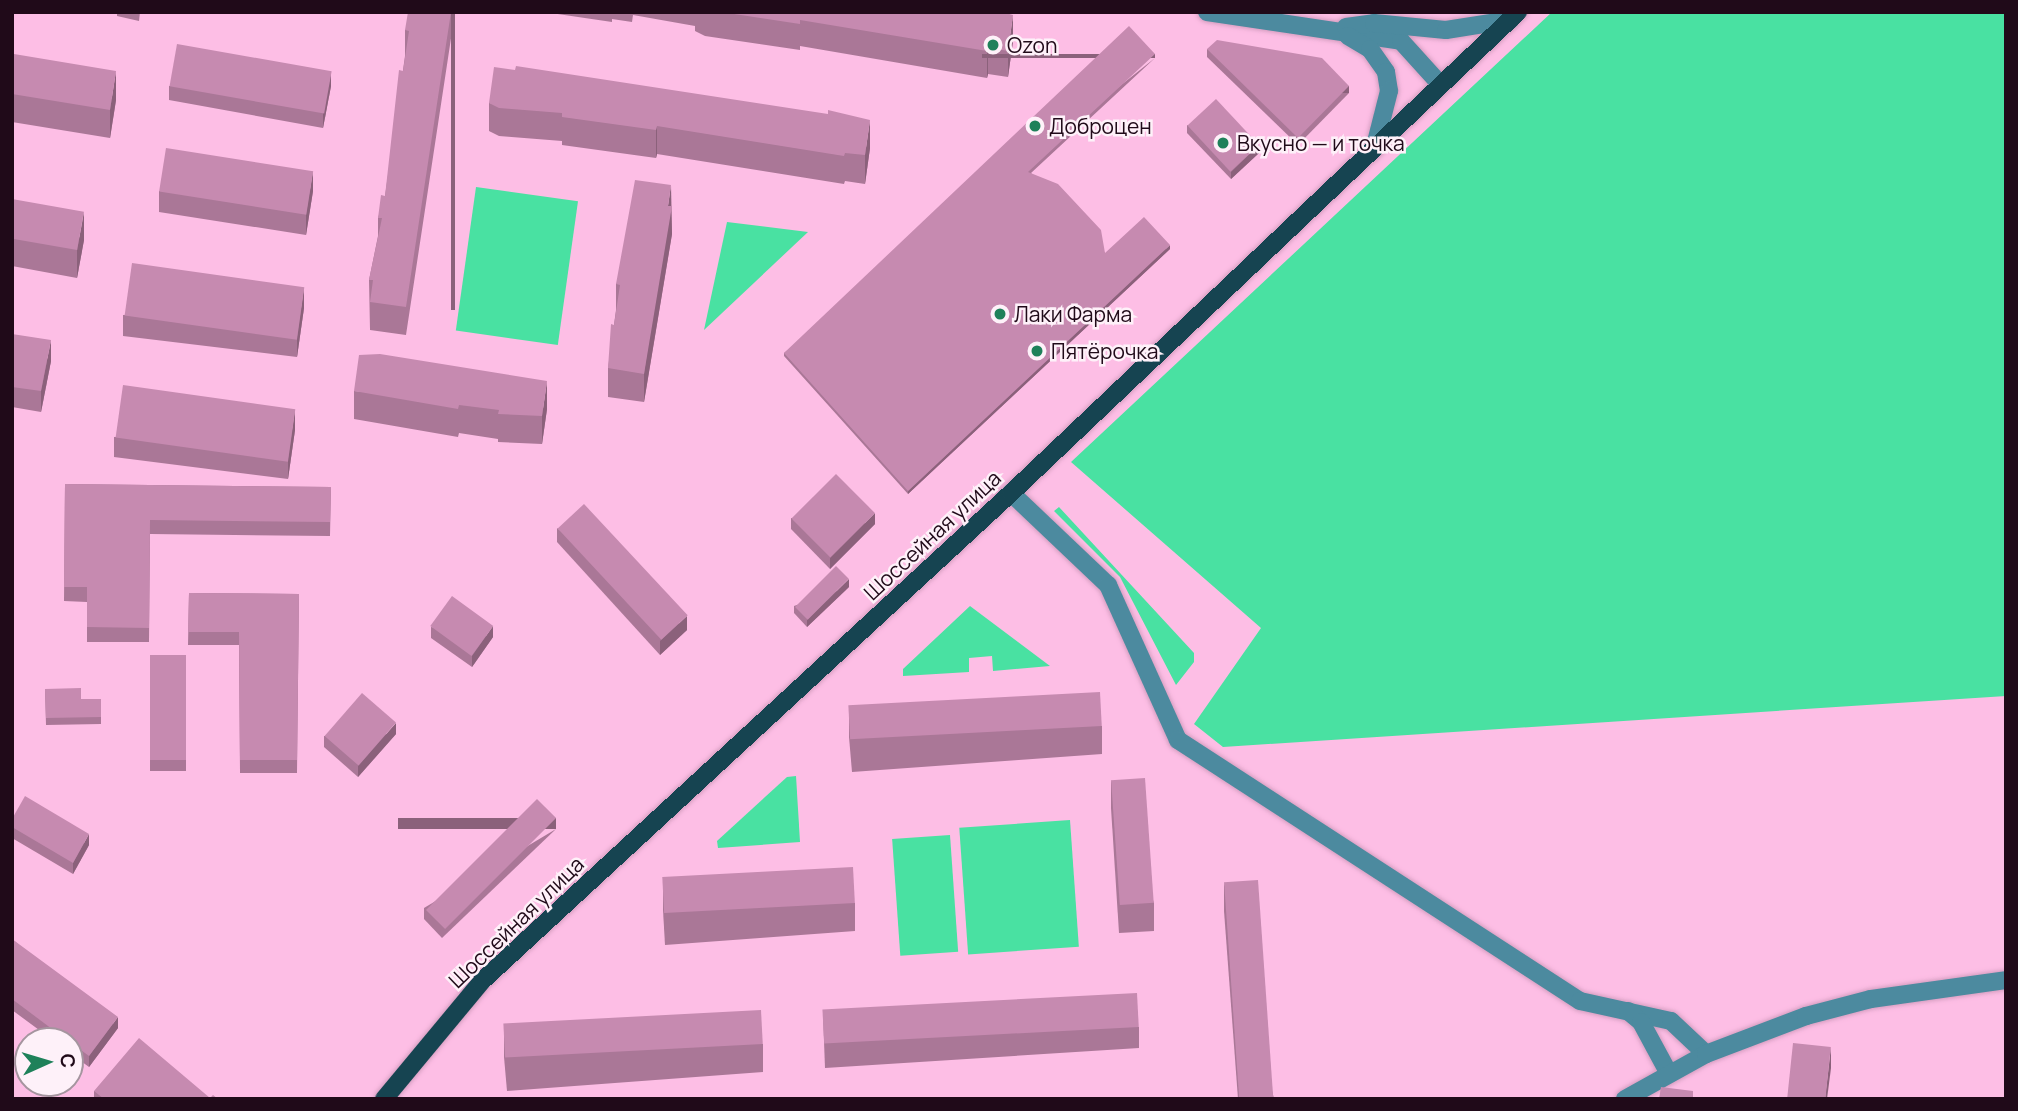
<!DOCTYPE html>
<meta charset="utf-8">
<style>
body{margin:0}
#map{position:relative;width:2018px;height:1111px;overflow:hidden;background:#fdbee5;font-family:Manrope,sans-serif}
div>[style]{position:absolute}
.green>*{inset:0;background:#49e1a2;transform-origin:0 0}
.roads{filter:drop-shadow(0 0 2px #d59ec0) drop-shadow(0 0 2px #d59ec0)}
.minor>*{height:18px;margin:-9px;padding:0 9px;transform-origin:9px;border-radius:9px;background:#4c8a9f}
.major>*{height:18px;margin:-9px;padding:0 9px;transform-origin:9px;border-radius:9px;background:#164451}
.wall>*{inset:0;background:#aa7797;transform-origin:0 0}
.shaded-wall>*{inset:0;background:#8b617b;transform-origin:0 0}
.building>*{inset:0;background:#c68ab0;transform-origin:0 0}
.dots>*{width:19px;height:19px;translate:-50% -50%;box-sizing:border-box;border:4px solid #fef1f9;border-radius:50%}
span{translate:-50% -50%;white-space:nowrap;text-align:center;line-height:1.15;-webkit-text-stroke:5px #fef1f9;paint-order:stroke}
.poi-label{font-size:21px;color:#200a19}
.left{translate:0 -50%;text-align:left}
.street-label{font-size:21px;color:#200a19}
.frame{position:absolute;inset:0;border:14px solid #200a19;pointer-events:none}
.north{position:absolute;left:14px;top:1027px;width:70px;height:70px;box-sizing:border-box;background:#fef1f9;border:2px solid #a5959f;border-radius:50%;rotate:86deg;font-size:19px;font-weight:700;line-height:28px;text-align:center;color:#200a19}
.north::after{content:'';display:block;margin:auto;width:24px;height:32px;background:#1f815a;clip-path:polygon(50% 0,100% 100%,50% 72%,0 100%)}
</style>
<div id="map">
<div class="green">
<i style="clip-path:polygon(1552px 12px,2006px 12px,2006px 696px,1223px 747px,1194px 724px,1261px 628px,1071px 462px)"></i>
<i style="left:476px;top:187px;width:103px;height:145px;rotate:8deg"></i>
<i style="clip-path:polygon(727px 222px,808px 232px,704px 330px)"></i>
<i style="clip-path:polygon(1059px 507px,1194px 653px,1194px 662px,1176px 685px,1120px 577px,1054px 511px)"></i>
<i style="clip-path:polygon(970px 606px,1050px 666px,993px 671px,992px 656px,969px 658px,969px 672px,903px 676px,903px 669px)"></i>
<i style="clip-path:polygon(796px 776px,800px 842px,718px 848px,717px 841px,787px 777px)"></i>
<i style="left:1070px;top:820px;width:127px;height:111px;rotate:86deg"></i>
<i style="left:950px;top:835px;width:117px;height:58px;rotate:86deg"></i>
</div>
<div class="roads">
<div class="minor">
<i style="left:1207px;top:12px;width:196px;rotate:8.5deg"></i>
<i style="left:1401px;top:41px;width:58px;rotate:47.8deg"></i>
<i style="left:1346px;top:27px;width:28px;rotate:-8deg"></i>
<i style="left:1374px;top:23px;width:72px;rotate:5.6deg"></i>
<i style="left:1446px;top:30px;width:65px;rotate:-8.9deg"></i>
<i style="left:1348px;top:36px;width:26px;rotate:31deg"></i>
<i style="left:1370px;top:49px;width:28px;rotate:55deg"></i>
<i style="left:1386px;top:72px;width:19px;rotate:81deg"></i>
<i style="left:1389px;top:91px;width:57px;rotate:104.3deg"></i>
<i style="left:1011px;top:493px;width:134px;rotate:43.5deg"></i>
<i style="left:1108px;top:585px;width:170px;rotate:65.7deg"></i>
<i style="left:1178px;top:740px;width:479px;rotate:33deg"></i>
<i style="left:1580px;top:1001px;width:93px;rotate:12.4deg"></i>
<i style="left:1671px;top:1021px;width:48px;rotate:43.3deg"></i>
<i style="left:1628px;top:1011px;width:17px;rotate:40deg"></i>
<i style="left:1641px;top:1022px;width:57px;rotate:61.6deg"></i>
<i style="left:1625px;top:1099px;width:93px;rotate:-29.1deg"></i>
<i style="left:1706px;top:1054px;width:107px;rotate:-20.8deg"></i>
<i style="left:1806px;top:1016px;width:67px;rotate:-14.7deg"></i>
<i style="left:1871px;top:999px;width:136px;rotate:-8deg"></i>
</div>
<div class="major">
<i style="left:384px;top:1099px;width:152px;rotate:-50.3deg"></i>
<i style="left:481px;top:982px;width:721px;rotate:-42.7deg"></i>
<i style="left:1011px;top:493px;width:699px;rotate:-43.49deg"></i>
</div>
</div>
<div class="wall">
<i style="clip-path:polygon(117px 12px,140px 12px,139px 21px,117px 16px)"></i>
<i style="clip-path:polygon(455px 12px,406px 335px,370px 330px,369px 280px,378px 236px,378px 218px,385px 196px,405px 56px,405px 30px)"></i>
<i style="clip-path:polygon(544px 12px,1002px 12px,1013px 41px,1008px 77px,988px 74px,987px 78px,800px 46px,800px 50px,705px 36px,695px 31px,695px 26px,633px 15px,632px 22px,612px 19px,612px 22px)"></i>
<i style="clip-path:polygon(1207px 49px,1349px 93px,1298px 145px,1207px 57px)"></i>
<i style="clip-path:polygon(1155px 58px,1031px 173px,1105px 253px,1170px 249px,908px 494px,784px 356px,784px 353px)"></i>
<i style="clip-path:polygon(12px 62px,116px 100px,110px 138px,12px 122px)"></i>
<i style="clip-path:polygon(169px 86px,331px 86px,323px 128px,169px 100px)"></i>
<i style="clip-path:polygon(489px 103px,870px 148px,865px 184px,845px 181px,844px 184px,657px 154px,656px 158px,562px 145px,562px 141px,499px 136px,489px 131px)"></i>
<i style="clip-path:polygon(1187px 125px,1259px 153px,1231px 179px,1187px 133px)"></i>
<i style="clip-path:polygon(159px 191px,313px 191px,306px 235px,159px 212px)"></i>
<i style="clip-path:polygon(12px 199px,84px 240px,77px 278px,12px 266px)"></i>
<i style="clip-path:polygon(671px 206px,672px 234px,644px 402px,608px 397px,608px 368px,616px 310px,616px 284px)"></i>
<i style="clip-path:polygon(304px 308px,297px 357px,123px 336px,123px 315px)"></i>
<i style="clip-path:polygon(12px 334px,51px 361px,41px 412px,12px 407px)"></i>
<i style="clip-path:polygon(354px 391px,547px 409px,542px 444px,498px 442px,498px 439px,459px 433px,458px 437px,354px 419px)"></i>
<i style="clip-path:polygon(295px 430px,288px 479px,114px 457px,114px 437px)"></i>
<i style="clip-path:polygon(65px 484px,331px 487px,330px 536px,150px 534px,149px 642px,87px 642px,87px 602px,64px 601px)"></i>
<i style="clip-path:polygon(791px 518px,875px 524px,830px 569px,791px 529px)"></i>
<i style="clip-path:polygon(557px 528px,687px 630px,660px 655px,557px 542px)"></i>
<i style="clip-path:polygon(849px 587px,807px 627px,794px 613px,794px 606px)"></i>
<i style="clip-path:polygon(189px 593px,299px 594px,297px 773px,240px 773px,239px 645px,188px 645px)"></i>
<i style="clip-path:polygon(431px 627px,493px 637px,472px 667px,431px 638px)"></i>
<i style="left:150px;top:655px;width:36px;height:116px"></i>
<i style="clip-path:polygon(45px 689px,81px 699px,101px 699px,101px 724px,46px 725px)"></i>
<i style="clip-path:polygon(849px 709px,1102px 726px,1102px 754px,852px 772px,849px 737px)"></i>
<i style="clip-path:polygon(396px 734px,358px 777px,324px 747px,324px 736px)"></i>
<i style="clip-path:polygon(1111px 780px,1154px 903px,1154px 931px,1119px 933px,1111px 808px)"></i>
<i style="clip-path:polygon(12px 819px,89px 845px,73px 874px,12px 838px)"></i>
<i style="clip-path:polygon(556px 829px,442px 938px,424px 919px,424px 908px)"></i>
<i style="clip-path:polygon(663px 882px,855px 903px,855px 931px,665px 945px,663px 910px)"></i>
<i style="clip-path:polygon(1224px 882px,1274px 1099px,1238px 1099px,1224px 911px)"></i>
<i style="clip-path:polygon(12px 939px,118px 1028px,89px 1067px,70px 1053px,70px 1041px,54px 1041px,12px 1010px)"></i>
<i style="clip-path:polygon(823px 1014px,1139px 1027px,1139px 1048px,825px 1068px)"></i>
<i style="clip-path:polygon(504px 1029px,763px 1044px,763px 1072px,507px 1091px,504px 1057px)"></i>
<i style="clip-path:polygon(94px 1091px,210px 1098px,218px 1099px,94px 1099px)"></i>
</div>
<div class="shaded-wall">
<i style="left:451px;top:12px;width:4px;height:298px"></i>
<i style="clip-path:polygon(1013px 15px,1013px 41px,1008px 77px,1008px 51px)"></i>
<i style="clip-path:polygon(988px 48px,988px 74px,987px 78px,987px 51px)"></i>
<i style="left:1155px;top:54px;width:4px;height:173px;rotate:90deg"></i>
<i style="clip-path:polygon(116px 71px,116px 100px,110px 138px,110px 110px)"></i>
<i style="clip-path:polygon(331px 72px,331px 86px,323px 128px,323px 114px)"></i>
<i style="left:1349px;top:86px;width:7px;height:73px;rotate:90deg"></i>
<i style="clip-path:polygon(870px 120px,870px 148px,865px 184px,865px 155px)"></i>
<i style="clip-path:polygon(657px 126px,657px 154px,656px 158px,656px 130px)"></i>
<i style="clip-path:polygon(1259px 145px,1259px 153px,1231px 179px,1231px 172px)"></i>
<i style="clip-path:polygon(313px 171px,313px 191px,306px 235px,306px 214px)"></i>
<i style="clip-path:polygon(671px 185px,672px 234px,644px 402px,644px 374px)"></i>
<i style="clip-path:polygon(84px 212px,84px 240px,77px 278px,77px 250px)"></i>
<i style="clip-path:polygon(1170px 245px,1170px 249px,908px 494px,908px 491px)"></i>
<i style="clip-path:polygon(304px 287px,304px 308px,297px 357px,297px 337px)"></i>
<i style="clip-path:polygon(51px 340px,51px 361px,41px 412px,41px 391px)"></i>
<i style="clip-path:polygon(547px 381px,547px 409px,542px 444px,542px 416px)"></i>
<i style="clip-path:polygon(295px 409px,295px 430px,288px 479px,288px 459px)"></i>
<i style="clip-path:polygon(875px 513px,875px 524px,830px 569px,830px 558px)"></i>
<i style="clip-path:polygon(849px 579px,849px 587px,807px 627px,807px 620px)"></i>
<i style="clip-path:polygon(687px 616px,687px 630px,660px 655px,660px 641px)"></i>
<i style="clip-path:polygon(493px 626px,493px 637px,472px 667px,472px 656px)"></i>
<i style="clip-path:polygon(396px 723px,396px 734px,358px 777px,358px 766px)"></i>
<i style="left:556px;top:818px;width:11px;height:158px;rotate:90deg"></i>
<i style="clip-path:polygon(89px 834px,89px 845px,73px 874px,73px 863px)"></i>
<i style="clip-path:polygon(118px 1017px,118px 1028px,89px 1067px,89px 1056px)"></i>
<i style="clip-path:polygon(1831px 1047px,1831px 1068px,1827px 1099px,1825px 1099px)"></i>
</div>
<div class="building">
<i style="clip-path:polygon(408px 12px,451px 12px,406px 307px,370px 302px,373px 280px,369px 280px,382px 218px,378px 218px,381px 195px,385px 196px,399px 70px,403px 71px,409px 31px,405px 30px)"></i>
<i style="clip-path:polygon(721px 12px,1002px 12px,1013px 15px,1008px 51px,988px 48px,987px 51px,800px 20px,800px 24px)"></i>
<i style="clip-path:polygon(1129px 26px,1155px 54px,1028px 172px,1058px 184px,1101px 230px,1105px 253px,1144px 217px,1170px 245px,908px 491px,784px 353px)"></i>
<i style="clip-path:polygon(1217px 40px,1322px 58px,1349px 86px,1298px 138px,1207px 49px)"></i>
<i style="left:177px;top:44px;width:157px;height:43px;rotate:10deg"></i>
<i style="clip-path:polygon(14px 54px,116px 71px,110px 110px,12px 94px,12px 62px)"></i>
<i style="clip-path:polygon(516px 66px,828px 114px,828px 110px,870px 120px,865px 155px,845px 153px,844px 156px,657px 126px,656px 130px,562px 117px,562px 113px,499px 108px,489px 103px,494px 67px,515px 70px)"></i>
<i style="left:1216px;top:99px;width:63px;height:39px;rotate:47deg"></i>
<i style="left:166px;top:148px;width:149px;height:44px;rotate:9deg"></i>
<i style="clip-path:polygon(635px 180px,671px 185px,668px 206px,672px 206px,644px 374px,608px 368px,611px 324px,614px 325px,620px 285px,616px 284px)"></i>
<i style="left:12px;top:199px;width:73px;height:39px;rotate:10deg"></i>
<i style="left:132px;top:263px;width:174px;height:53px;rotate:8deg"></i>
<i style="clip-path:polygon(12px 334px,51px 340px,41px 391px,12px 387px)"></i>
<i style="clip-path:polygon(380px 354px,547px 381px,542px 416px,498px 414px,499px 410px,459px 405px,458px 409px,354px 391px,359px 355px)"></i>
<i style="left:123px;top:385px;width:174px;height:53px;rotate:8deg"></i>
<i style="left:836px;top:474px;width:55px;height:63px;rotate:45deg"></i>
<i style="clip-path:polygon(65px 484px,331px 487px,330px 522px,150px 520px,149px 628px,87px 627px,87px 587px,64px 587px)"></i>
<i style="left:584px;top:504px;width:152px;height:36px;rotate:47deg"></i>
<i style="left:836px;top:566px;width:18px;height:58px;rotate:45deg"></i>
<i style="clip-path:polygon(189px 593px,299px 594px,297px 760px,240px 760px,239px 632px,188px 632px)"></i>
<i style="left:452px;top:596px;width:51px;height:37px;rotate:36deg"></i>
<i style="left:150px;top:655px;width:36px;height:105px"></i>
<i style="clip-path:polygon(81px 688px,81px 699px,101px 699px,101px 717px,46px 718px,45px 689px)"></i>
<i style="left:1100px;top:692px;width:34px;height:252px;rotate:87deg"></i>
<i style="left:362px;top:693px;width:45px;height:57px;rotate:41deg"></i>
<i style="left:1145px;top:778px;width:125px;height:34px;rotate:86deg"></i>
<i style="clip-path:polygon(25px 796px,89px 834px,73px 863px,12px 827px,12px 819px)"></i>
<i style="left:537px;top:799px;width:27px;height:157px;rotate:45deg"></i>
<i style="left:853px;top:867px;width:36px;height:191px;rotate:87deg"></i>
<i style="left:1258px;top:880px;width:220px;height:34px;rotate:86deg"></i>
<i style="clip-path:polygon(12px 939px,118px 1017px,89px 1056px,70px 1042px,70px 1041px,68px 1041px,12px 999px)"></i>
<i style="left:1137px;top:993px;width:34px;height:315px;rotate:87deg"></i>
<i style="left:761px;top:1010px;width:34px;height:258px;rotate:87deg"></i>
<i style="clip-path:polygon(139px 1038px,210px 1098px,213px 1095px,218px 1099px,104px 1099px,94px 1091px)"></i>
<i style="left:1793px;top:1043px;width:38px;height:56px;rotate:6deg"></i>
<i style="clip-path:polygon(1661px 1087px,1693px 1091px,1693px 1099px,1659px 1099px)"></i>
</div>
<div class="dots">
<i style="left:993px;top:45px;background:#1f815a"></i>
<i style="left:1035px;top:126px;background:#1f815a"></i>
<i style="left:1223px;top:143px;background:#1f815a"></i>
<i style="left:1000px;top:314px;background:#1f815a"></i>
<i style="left:1037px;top:351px;background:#1f815a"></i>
</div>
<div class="poi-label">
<span class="left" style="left:1007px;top:45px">Ozon</span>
<span class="left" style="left:1049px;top:126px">Доброцен</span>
<span class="left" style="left:1237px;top:143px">Вкусно — и точка</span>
<span class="left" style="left:1014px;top:314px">Лаки Фарма</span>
<span class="left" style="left:1051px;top:351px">Пятёрочка</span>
</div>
<div class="street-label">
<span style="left:932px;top:535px;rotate:-43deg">Шоссейная улица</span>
<span style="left:516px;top:922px;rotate:-44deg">Шоссейная улица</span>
</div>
<div class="frame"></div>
<div class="north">С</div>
</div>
